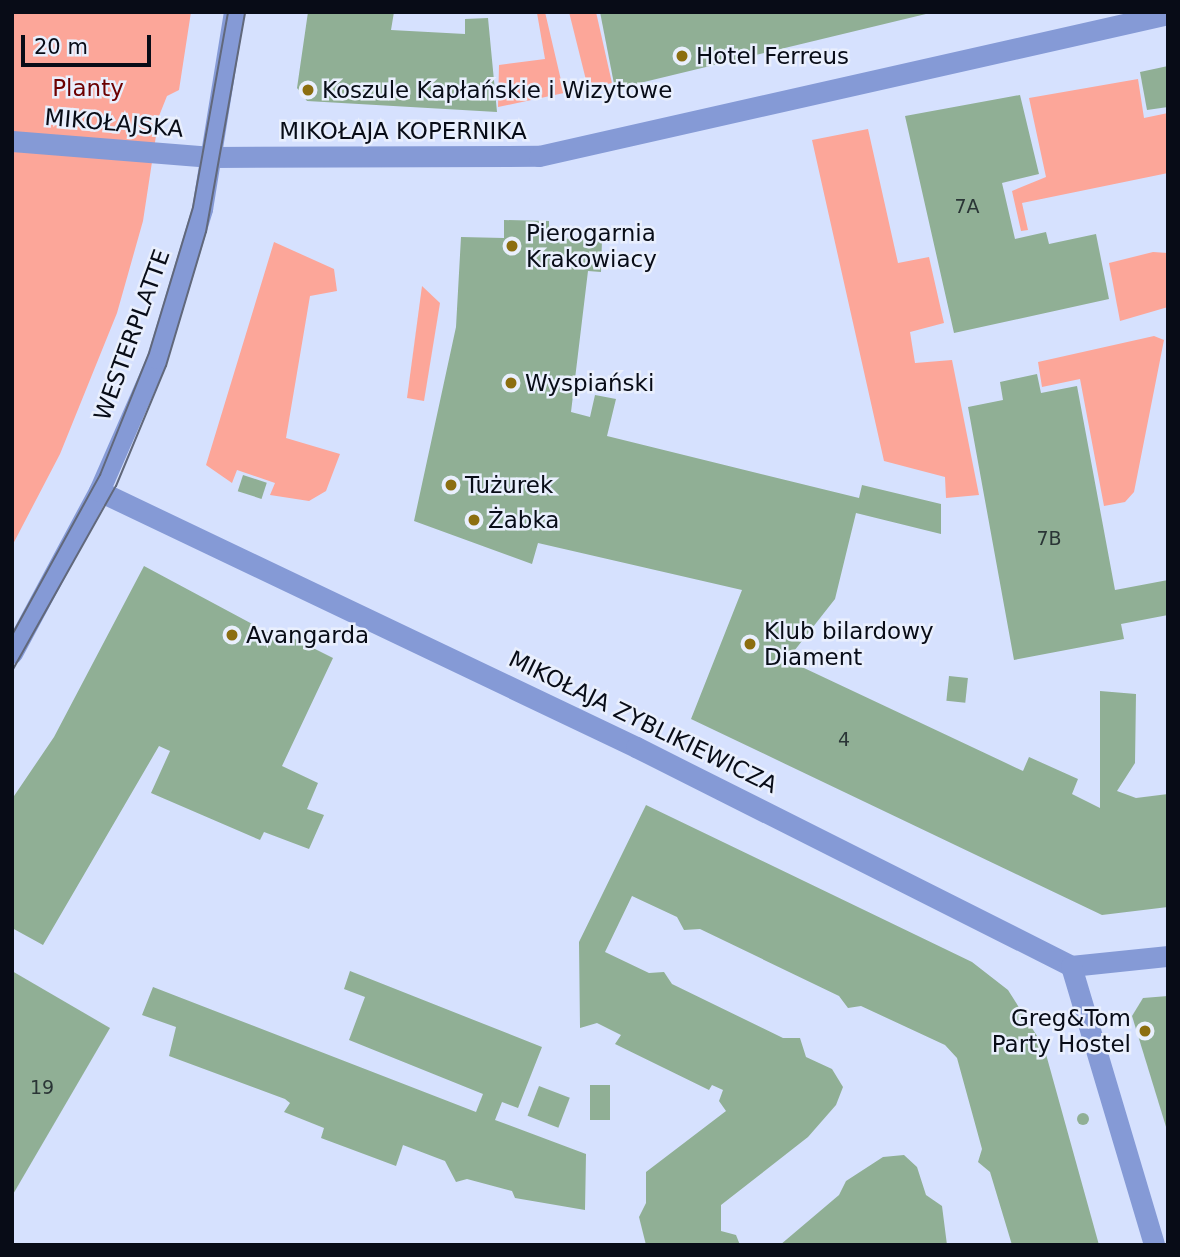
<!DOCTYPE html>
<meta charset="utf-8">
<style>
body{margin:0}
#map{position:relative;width:1180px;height:1257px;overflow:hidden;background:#d6e1fe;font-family:"DejaVu Sans",sans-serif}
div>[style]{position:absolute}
.green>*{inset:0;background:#fca699}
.building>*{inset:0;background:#90af95;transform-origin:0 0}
.round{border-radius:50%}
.street>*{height:21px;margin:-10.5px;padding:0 10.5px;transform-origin:10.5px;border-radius:10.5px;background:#859ad6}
.tram>*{height:2px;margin:-1px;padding:0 1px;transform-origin:1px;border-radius:1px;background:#61687b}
.dots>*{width:19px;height:19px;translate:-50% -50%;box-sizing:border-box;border:4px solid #e9effd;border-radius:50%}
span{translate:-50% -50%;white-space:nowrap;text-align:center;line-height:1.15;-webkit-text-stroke:5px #e9effd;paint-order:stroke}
.number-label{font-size:19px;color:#2a3536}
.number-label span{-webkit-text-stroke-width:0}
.poi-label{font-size:23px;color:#080c17}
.left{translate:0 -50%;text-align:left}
.right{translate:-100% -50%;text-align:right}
.park-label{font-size:23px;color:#6c0000}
.street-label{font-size:23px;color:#080c17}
.frame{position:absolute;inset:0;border:14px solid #080c17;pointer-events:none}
.scale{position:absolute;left:21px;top:35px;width:130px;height:32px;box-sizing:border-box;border:4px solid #080c17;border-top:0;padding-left:9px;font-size:21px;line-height:24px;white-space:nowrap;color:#080c17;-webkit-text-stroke:5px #e9effd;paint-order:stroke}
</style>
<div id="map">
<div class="green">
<i style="clip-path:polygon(12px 12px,191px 12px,179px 90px,167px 96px,159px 116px,143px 221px,117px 313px,60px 454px,12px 546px)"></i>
<i style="clip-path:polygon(526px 12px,545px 12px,564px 93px,498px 107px,499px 65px,545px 59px,537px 13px)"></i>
<i style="clip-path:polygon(569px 12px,596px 12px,612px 83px,588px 88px)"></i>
<i style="clip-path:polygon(1138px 79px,1144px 118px,1168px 113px,1168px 173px,1022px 203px,1028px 230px,1021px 231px,1012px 191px,1046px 177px,1029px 98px)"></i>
<i style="clip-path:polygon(868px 129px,898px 263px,929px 257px,944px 323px,910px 332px,915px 363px,952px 360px,979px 495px,946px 498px,945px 477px,884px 461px,812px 140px)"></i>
<i style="clip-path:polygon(274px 242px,334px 269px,337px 291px,310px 296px,286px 438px,340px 454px,326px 491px,309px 501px,270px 495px,275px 483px,237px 470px,232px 483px,206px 465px)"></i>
<i style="clip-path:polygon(1153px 252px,1168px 253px,1168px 307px,1120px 321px,1109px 263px)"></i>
<i style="clip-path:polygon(422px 286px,440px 303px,424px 401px,407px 398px)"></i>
<i style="clip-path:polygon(1154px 336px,1164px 340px,1134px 492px,1125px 502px,1104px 506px,1080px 379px,1042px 387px,1038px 362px)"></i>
</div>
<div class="building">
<i style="clip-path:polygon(308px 12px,394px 12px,391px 30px,465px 34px,465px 19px,488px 18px,497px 112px,307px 101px,297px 88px)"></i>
<i style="clip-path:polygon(600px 12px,930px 12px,930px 13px,615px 89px)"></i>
<i style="clip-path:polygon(1168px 66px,1168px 107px,1147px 110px,1140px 72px)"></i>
<i style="clip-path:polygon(1020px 95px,1039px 174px,1002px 183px,1015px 239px,1046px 232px,1049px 244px,1096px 234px,1109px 299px,954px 333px,905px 116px)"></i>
<i style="clip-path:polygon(504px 220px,549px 221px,549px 238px,602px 240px,601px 272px,588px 271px,571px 412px,590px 417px,595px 395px,616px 399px,607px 436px,859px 498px,862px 485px,941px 504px,941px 534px,856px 513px,835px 599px,787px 660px,1023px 771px,1029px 757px,1078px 779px,1072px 794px,1100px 808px,1100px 691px,1136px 694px,1135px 763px,1117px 791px,1136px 798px,1168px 794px,1168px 907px,1102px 915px,691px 719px,742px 590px,538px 543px,532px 564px,414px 521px,456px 327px,461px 237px,504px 238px)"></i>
<i style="clip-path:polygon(1037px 374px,1041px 393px,1077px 386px,1115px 590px,1168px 580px,1168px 615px,1121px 624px,1124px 639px,1014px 660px,968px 407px,1003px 400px,1000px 382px)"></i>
<i style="left:243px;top:475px;width:25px;height:17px;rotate:18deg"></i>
<i style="clip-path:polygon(144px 566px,284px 641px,287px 635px,333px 658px,282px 766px,318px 783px,307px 809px,324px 815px,309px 849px,264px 832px,260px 840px,151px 793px,170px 751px,159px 746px,43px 945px,12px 928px,12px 799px,54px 737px)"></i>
<i style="left:949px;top:676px;width:19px;height:25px;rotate:6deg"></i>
<i style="clip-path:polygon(646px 805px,972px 962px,1008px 990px,1044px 1047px,1099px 1245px,1012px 1245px,990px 1172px,978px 1162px,982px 1149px,957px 1058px,945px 1045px,861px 1006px,848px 1008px,839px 996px,700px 929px,684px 930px,677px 917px,632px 896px,605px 952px,649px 973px,664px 972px,672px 984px,783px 1038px,800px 1038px,806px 1057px,832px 1069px,843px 1087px,836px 1105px,808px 1137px,721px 1205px,721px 1231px,736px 1235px,740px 1245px,646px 1245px,639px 1217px,646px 1203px,646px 1172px,726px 1111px,719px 1101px,723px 1090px,712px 1085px,709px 1090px,615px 1044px,621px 1035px,597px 1023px,580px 1028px,579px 942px)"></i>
<i style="clip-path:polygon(12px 971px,110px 1028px,12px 1196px)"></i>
<i style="clip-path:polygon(350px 971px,542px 1047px,518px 1108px,502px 1102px,495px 1120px,586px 1154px,585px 1210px,515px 1198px,512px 1191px,467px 1179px,456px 1182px,445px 1161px,403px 1145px,396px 1166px,321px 1138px,324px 1128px,284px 1112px,290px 1103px,285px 1099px,169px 1056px,176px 1027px,142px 1015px,153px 987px,476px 1112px,483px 1094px,349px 1040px,365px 997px,344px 989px)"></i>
<i style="clip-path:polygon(1168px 996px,1168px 1130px,1167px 1130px,1132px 1016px,1143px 998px)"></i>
<i style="left:590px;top:1085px;width:20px;height:35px"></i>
<i style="left:539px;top:1086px;width:33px;height:32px;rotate:21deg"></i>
<i class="round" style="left:1077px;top:1113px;width:12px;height:12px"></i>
<i style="clip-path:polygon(904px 1155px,917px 1167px,926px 1195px,942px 1206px,947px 1245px,780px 1245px,839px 1195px,846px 1181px,883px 1157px)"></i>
</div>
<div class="street">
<i style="left:12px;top:141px;width:200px;rotate:4.6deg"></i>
<i style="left:211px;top:157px;width:328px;rotate:-0.2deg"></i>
<i style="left:539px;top:156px;width:645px;rotate:-12.72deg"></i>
<i style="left:99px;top:491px;width:595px;rotate:25.49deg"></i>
<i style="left:636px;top:747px;width:487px;rotate:26.7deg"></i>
<i style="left:1071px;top:966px;width:98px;rotate:-5.9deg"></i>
<i style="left:12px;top:653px;width:184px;rotate:-61.8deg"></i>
<i style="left:99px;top:491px;width:145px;rotate:-66.4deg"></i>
<i style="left:157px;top:358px;width:156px;rotate:-73.2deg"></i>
<i style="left:202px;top:209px;width:200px;rotate:-80.8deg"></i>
<i style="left:1071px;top:966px;width:291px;rotate:73.4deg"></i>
</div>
<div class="tram">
<i style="left:12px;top:635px;width:183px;rotate:-61.2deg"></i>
<i style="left:100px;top:475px;width:131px;rotate:-68.1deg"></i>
<i style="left:149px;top:353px;width:152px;rotate:-73.2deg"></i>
<i style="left:193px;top:207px;width:198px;rotate:-79.8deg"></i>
<i style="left:12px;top:671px;width:212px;rotate:-60.7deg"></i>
<i style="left:116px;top:486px;width:130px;rotate:-67.4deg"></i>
<i style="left:166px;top:366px;width:140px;rotate:-73.4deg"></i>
<i style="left:206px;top:232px;width:223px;rotate:-79.9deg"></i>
</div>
<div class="dots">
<i style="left:682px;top:56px;background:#8c6e10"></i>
<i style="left:308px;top:90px;background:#8c6e10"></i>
<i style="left:512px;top:246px;background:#8c6e10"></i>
<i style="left:511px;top:383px;background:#8c6e10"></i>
<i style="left:451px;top:485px;background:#8c6e10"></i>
<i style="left:474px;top:520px;background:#8c6e10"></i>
<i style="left:232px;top:635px;background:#8c6e10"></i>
<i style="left:750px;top:644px;background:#8c6e10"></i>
<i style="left:1145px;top:1031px;background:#8c6e10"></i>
</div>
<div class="number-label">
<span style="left:967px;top:207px">7A</span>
<span style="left:1049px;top:539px">7B</span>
<span style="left:844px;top:740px">4</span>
<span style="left:42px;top:1088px">19</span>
</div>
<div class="poi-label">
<span class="left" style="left:696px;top:56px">Hotel Ferreus</span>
<span class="left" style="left:322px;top:90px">Koszule Kapłańskie i Wizytowe</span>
<span class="left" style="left:526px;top:246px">Pierogarnia<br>Krakowiacy</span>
<span class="left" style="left:525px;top:383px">Wyspiański</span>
<span class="left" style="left:465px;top:485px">Tużurek</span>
<span class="left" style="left:488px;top:520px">Żabka</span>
<span class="left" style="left:764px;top:644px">Klub bilardowy<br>Diament</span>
<span class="left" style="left:246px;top:635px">Avangarda</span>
<span class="right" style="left:1131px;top:1031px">Greg&amp;Tom<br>Party Hostel</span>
</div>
<div class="park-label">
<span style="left:88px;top:88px">Planty</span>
</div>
<div class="street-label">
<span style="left:114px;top:123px;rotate:5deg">MIKOŁAJSKA</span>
<span style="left:403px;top:131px">MIKOŁAJA KOPERNIKA</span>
<span style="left:132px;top:335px;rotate:-70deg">WESTERPLATTE</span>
<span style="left:643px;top:722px;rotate:26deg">MIKOŁAJA ZYBLIKIEWICZA</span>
</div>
<div class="frame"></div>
<div class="scale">20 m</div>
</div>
